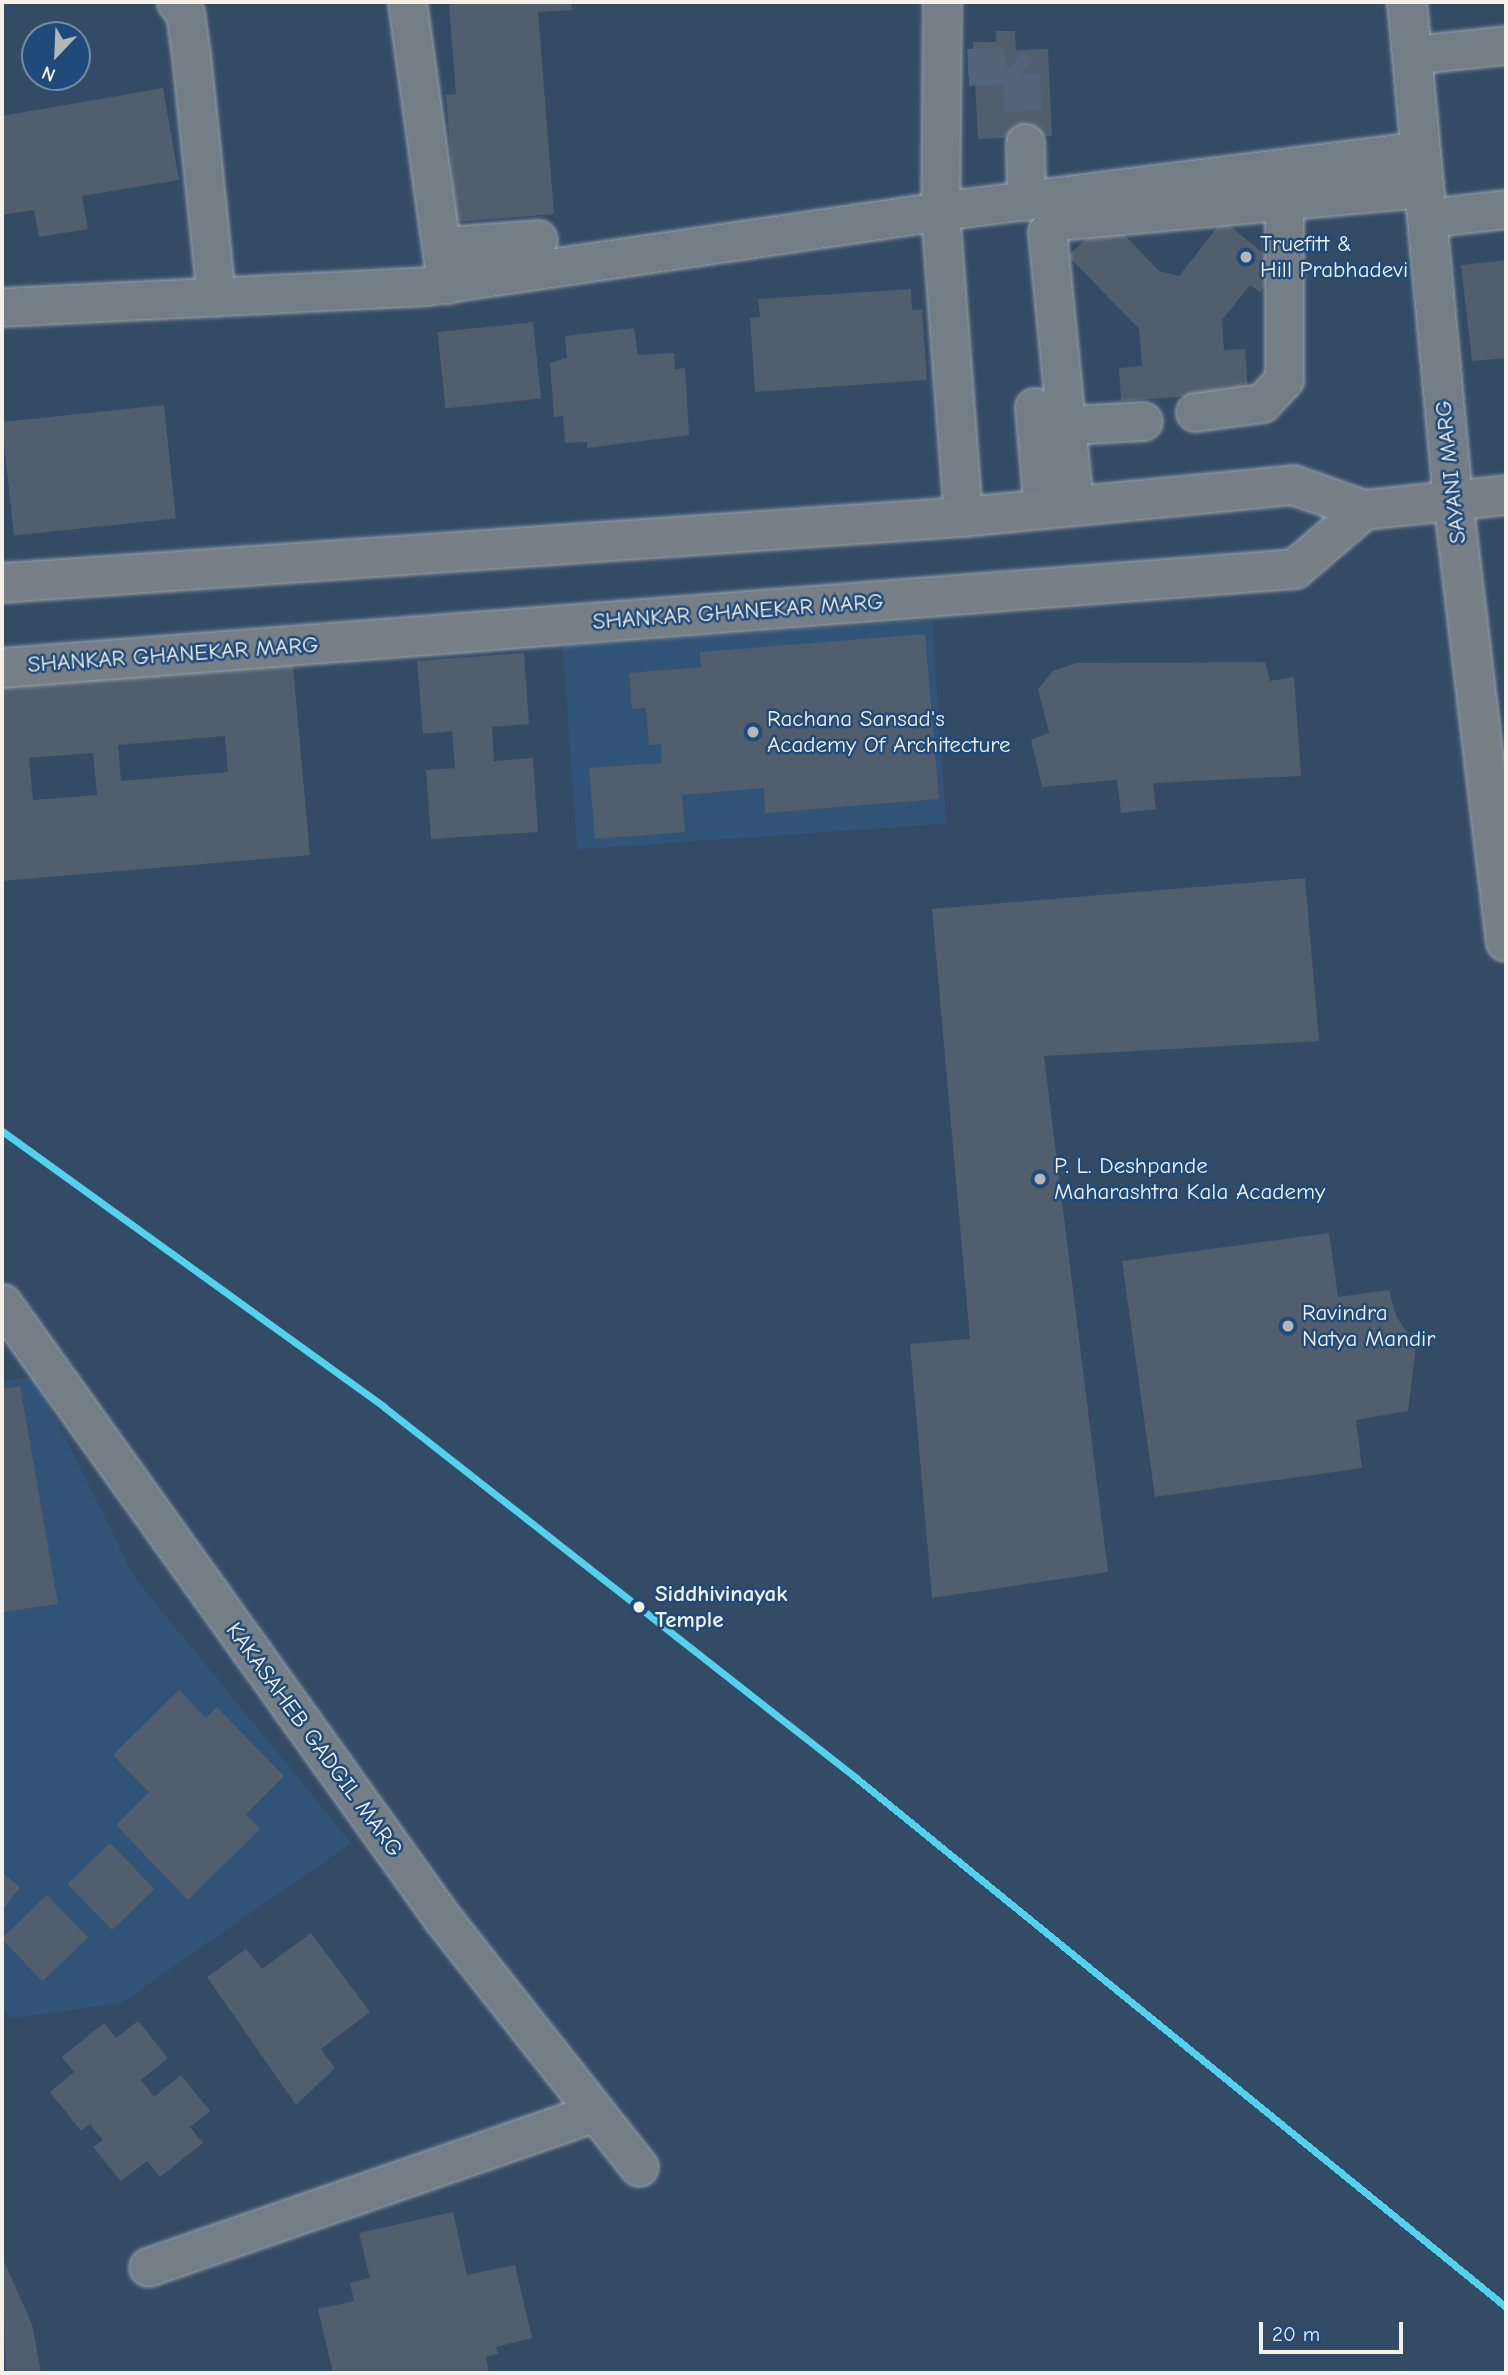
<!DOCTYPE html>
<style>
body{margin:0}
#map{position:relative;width:1508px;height:2375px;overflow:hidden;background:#344b65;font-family:"Comic Neue",sans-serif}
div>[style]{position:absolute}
.built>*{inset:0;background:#325378;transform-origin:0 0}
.building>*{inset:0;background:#515e6d;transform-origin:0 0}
.street-tunnel>*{height:37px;margin-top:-18.5px;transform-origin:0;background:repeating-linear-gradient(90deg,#516479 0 37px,transparent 0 55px)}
.roads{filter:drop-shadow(0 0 2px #9ba5af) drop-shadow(0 0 2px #9ba5af)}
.street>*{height:37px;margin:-18.5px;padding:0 18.5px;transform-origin:18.5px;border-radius:18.5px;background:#737e87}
.secondary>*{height:38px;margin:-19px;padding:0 19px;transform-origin:19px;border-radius:19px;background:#737e87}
.primary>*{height:38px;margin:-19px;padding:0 19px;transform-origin:19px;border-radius:19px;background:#788087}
.metro-1>*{height:7px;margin:-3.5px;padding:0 3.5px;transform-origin:3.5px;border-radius:3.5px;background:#53d2ee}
.dots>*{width:19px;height:19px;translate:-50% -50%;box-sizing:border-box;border:4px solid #1f4a7a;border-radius:50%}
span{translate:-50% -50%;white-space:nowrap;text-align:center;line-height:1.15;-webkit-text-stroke:5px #1f4a7a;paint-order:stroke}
.poi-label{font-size:23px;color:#f4f1e8}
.left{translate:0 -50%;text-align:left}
.street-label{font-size:23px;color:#f4f1e8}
.stop-label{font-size:23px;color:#f4f1e8;font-weight:700}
.frame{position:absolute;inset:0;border:4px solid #f4f1e8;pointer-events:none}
.north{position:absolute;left:21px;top:21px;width:70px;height:70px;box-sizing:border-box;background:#1f4a7a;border:2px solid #748da6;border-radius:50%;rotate:203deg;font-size:19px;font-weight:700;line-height:28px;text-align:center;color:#f4f1e8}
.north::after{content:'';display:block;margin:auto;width:24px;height:32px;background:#b1b7ba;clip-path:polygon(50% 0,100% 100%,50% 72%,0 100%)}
.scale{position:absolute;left:1259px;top:2322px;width:144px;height:32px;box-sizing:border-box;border:4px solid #f4f1e8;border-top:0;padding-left:9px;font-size:21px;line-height:24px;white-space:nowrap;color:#f4f1e8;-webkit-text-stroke:5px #1f4a7a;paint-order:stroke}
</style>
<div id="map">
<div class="built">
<i style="left:932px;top:620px;width:204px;height:370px;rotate:86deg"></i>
<i style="clip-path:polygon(35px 1377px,134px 1577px,351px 1843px,121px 2003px,13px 2018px,2px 2011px,2px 1381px)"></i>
</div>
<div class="building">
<i style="clip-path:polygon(464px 2px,571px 2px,572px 10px,538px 12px,554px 214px,456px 222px,446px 95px,456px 94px,449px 5px)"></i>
<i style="clip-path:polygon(996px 31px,1015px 31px,1016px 50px,1048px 49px,1052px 136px,978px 139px,973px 42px,996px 42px)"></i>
<i style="clip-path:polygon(163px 88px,179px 180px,82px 196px,88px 229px,39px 237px,34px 210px,2px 215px,2px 116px)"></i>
<i style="clip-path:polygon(1108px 218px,1159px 271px,1179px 276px,1223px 220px,1280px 267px,1260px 292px,1250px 285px,1222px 320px,1224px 350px,1245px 349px,1248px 392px,1121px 401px,1119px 368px,1142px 366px,1139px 329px,1068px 256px)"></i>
<i style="clip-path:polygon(1506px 260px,1506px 358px,1472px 361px,1461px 265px)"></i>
<i style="clip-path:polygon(911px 289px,912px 310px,922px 309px,927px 380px,755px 392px,750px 318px,760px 317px,758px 299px)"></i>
<i style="left:533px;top:322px;width:77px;height:96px;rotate:84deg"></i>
<i style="clip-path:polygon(634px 328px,638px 355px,674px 353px,675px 369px,685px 368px,689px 435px,587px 448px,587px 442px,565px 443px,563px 416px,554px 417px,550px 363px,567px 358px,565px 336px)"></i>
<i style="left:164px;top:405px;width:114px;height:163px;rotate:84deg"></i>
<i style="clip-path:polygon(925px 634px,939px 799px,765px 813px,764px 788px,682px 795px,685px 832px,595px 839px,589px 768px,662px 763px,661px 744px,649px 745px,646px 708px,632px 709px,629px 673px,701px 667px,700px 652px)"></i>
<i style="clip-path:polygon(524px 653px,529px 724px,492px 727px,494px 761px,533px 758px,538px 832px,431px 839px,426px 770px,455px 768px,452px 731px,423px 734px,417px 661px)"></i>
<i style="clip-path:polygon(evenodd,292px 656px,310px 855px,2px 881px,2px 681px,292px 656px,225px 736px,228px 772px,121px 781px,118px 745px,225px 736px,292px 656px,93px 753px,97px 795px,33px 800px,29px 758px,93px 753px)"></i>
<i style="clip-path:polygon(1265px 662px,1270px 681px,1294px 677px,1301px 776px,1153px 783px,1156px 809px,1121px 813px,1117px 780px,1042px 787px,1031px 740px,1049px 733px,1038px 689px,1053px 671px,1076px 663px)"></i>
<i style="clip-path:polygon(1305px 878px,1319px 1041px,1044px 1056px,1108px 1572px,932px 1598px,910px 1344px,970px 1339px,932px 909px)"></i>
<i style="clip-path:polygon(1329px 1233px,1338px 1297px,1389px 1290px,1396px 1316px,1416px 1346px,1408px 1411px,1356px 1420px,1362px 1468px,1155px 1497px,1122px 1261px)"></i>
<i style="clip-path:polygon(20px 1386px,58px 1604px,2px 1612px,2px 1389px)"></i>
<i style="clip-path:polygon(179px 1690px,206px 1718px,217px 1707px,284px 1776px,246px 1814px,260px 1829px,188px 1900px,116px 1825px,149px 1792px,113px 1755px)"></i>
<i style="left:110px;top:1843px;width:64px;height:59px;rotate:46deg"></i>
<i style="clip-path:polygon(2px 1873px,20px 1887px,2px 1911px)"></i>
<i style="left:47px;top:1895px;width:59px;height:63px;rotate:46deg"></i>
<i style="clip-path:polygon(311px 1933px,370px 2012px,321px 2049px,335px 2068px,296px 2105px,207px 1977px,246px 1949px,262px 1969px)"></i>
<i style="clip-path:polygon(138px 2021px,168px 2058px,141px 2080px,154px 2097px,181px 2075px,210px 2111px,190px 2127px,203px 2143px,160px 2177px,147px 2161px,121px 2181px,93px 2147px,103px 2140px,90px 2124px,81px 2131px,50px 2092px,74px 2072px,62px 2057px,104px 2023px,116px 2038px)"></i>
<i style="clip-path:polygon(453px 2212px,467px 2275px,515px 2265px,532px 2338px,496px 2347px,498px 2354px,486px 2357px,489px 2373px,333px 2373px,318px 2309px,354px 2301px,350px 2283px,370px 2278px,359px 2233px)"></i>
<i style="clip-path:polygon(2px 2257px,32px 2324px,41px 2373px,6px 2373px)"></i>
</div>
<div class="street-tunnel">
<i style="left:968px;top:67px;width:43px;rotate:-2.7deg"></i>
<i style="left:1011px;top:65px;width:13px;rotate:42deg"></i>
<i style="left:1021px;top:74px;width:69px;rotate:86.7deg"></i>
</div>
<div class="roads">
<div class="street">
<i style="left:176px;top:2px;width:14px;rotate:51deg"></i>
<i style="left:185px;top:13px;width:42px;rotate:81.9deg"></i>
<i style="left:191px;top:55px;width:243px;rotate:84.1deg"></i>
<i style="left:407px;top:2px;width:285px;rotate:82.1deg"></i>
<i style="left:942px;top:2px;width:209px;rotate:90.5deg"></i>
<i style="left:940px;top:211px;width:307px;rotate:85.7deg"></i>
<i style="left:1411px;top:55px;width:96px;rotate:-6deg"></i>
<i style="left:1025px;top:143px;width:58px;rotate:89deg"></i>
<i style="left:1426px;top:218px;width:81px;rotate:-6.4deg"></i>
<i style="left:442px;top:246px;width:96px;rotate:-4.2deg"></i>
<i style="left:2px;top:307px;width:426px;rotate:-2.8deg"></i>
<i style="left:427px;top:286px;width:518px;rotate:-8.32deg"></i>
<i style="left:940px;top:211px;width:481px;rotate:-7.2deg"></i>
<i style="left:1034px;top:407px;width:102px;rotate:85deg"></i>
<i style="left:1195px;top:412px;width:68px;rotate:-7.7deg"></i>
<i style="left:1262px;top:403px;width:33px;rotate:-47deg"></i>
<i style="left:1284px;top:379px;width:179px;rotate:-90deg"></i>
<i style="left:1036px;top:427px;width:107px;rotate:-3.2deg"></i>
<i style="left:1074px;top:506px;width:275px;rotate:-95.6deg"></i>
<i style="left:1047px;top:232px;width:16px;rotate:-43deg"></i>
<i style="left:1059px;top:221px;width:365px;rotate:-5.2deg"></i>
<i style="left:2px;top:1303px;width:758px;rotate:54.4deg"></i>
<i style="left:443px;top:1919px;width:316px;rotate:51.7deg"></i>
<i style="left:148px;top:2267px;width:473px;rotate:-19.1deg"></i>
</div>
<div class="secondary">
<i style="left:1407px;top:2px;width:499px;rotate:84.7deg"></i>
</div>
<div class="primary">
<i style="left:1453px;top:499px;width:446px;rotate:83.2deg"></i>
<i style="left:2px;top:583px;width:963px;rotate:-3.93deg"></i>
<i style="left:963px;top:517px;width:332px;rotate:-5.5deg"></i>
<i style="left:1293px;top:485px;width:75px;rotate:19.4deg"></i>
<i style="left:2px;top:668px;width:1297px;rotate:-4.38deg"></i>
<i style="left:1295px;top:569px;width:91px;rotate:-40.5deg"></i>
<i style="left:1364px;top:510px;width:143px;rotate:-6deg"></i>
</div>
</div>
<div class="metro-1">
<i style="left:2px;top:1131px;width:471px;rotate:35.8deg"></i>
<i style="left:384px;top:1407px;width:599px;rotate:38.15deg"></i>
<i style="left:855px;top:1777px;width:839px;rotate:39.15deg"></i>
</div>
<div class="dots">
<i style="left:1246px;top:257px;background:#b1b7ba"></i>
<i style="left:753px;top:732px;background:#b1b7ba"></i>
<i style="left:1040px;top:1179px;background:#b1b7ba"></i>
<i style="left:1288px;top:1326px;background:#b1b7ba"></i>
<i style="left:639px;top:1607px;background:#f4f1e8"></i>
</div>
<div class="poi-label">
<span class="left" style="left:1260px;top:257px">Truefitt &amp;<br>Hill Prabhadevi</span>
<span class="left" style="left:767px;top:732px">Rachana Sansad's<br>Academy Of Architecture</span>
<span class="left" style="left:1054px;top:1179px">P. L. Deshpande<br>Maharashtra Kala Academy</span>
<span class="left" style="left:1302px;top:1326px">Ravindra<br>Natya Mandir</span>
</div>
<div class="street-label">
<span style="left:1451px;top:472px;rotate:-96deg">SAYANI MARG</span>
<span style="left:738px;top:612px;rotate:-4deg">SHANKAR GHANEKAR MARG</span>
<span style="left:173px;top:655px;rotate:-4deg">SHANKAR GHANEKAR MARG</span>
<span style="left:314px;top:1740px;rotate:54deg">KAKASAHEB GADGIL MARG</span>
</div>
<div class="stop-label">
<span class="left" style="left:655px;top:1607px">Siddhivinayak<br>Temple</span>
</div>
<div class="frame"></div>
<div class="north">N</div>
<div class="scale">20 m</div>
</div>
